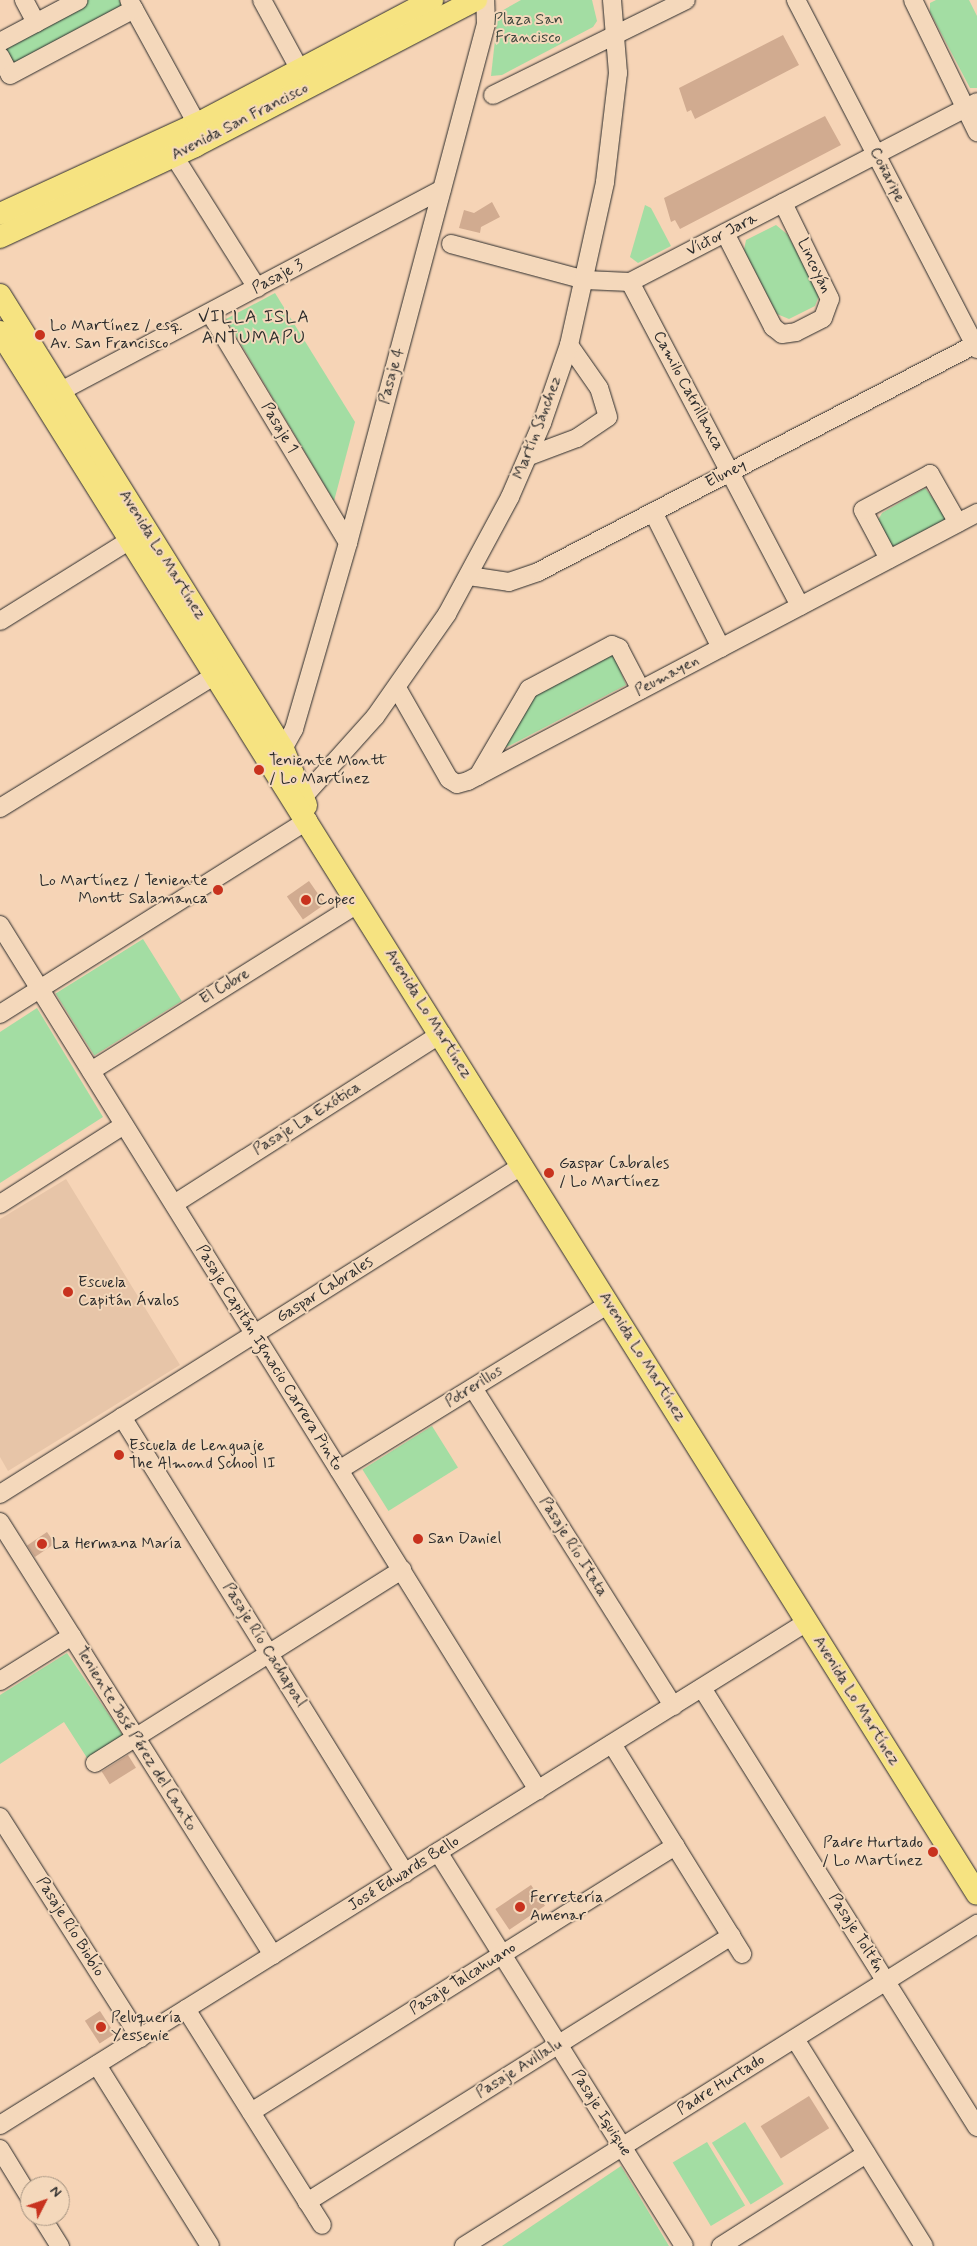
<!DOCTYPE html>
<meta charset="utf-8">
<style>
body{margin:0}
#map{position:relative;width:977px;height:2246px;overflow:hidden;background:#f6d4b6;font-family:Mynerve,sans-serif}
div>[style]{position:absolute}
.built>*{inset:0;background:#e7c5a8}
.green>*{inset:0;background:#a3dda3;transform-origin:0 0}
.building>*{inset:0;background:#d1ab90;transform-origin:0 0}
.roads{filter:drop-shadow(0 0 1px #2b2b2b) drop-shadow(0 0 1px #2b2b2b)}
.minor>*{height:18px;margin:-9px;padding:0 9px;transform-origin:9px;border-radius:9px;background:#f4d8bb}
.major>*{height:22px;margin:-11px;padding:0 11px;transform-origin:11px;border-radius:11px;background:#f6e381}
.dots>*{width:14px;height:14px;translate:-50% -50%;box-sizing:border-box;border:2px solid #f4d8bb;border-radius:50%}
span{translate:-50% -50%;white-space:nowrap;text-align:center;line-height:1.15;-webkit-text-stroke:4px #f4d8bb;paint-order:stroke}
.park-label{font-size:16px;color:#3d463d}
.street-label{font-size:16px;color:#2b2b2b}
.poi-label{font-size:16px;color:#2b2b2b}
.left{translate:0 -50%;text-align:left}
.right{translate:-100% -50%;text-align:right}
.neighbourhood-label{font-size:18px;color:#2b2b2b;letter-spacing:1px}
.north{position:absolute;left:20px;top:2176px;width:50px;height:50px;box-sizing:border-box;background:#f4d8bb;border:1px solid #a49381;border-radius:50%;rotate:49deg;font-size:14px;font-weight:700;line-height:20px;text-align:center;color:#2b2b2b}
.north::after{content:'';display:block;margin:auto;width:18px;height:22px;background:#c8321e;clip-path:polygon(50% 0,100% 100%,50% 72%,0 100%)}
</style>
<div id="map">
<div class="built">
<i style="clip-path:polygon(66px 1179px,180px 1365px,8px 1471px,0 1457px,0 1219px)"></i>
</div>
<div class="green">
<i style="clip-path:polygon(82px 0,119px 0,125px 11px,16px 69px,2px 42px)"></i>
<i style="clip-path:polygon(521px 0,592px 0,597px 21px,593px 27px,502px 75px,491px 76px,498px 13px)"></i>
<i style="clip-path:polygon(936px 0,969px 0,977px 16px,977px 88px,970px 88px,930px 12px,930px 3px)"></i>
<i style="clip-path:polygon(645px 205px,651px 208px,671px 246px,638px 263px,630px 257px)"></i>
<i style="clip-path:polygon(776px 225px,787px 234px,820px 293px,815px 306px,789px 319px,777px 314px,744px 250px,746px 240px)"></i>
<i style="clip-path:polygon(275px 293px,355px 422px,334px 501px,226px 319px)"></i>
<i style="clip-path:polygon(925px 488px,949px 519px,890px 548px,878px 520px,882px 513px)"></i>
<i style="clip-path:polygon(607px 653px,614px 655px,626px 685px,503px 749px,534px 694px)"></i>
<i style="left:143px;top:939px;width:73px;height:103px;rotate:58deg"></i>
<i style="clip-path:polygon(37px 1008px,103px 1117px,0 1183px,0 1032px)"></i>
<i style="left:432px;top:1426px;width:49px;height:82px;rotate:58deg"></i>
<i style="clip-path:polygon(67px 1653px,124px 1737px,89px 1761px,64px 1722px,0 1764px,0 1695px)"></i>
<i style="left:745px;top:2122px;width:73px;height:39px;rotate:58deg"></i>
<i style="left:707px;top:2142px;width:74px;height:40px;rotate:59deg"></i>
<i style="clip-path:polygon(621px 2166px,669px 2246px,502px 2246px)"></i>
</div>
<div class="building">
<i style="clip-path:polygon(783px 35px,799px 65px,695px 119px,691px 110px,687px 112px,679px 88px)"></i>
<i style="clip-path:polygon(825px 116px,841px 145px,680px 229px,675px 220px,671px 222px,664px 198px)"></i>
<i style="clip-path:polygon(492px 202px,500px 217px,481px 227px,480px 233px,459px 228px,464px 210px,474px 213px)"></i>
<i style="left:309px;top:881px;width:28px;height:27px;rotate:55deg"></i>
<i style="left:47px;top:1532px;width:14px;height:24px;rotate:56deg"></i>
<i style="left:128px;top:1755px;width:15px;height:31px;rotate:58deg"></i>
<i style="left:531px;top:1885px;width:25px;height:43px;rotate:56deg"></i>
<i style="left:100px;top:2011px;width:27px;height:18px;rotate:57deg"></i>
<i style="left:809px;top:2096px;width:38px;height:57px;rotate:58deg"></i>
</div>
<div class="roads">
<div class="minor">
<i style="left:24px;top:0;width:26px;rotate:62deg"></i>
<i style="left:262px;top:0;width:80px;rotate:61.5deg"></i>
<i style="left:796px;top:0;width:393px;rotate:62.6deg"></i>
<i style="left:913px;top:0;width:147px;rotate:64.1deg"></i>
<i style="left:134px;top:9px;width:131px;rotate:61.3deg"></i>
<i style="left:0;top:42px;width:89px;rotate:-28deg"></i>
<i style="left:0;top:56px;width:21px;rotate:62deg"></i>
<i style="left:10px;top:75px;width:140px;rotate:-28deg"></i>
<i style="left:134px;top:9px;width:10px;rotate:-119deg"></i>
<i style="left:493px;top:95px;width:215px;rotate:-26.2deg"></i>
<i style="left:174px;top:156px;width:156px;rotate:57.8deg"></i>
<i style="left:725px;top:233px;width:106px;rotate:62.9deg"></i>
<i style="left:773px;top:327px;width:11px;rotate:38deg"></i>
<i style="left:782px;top:334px;width:14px;rotate:-8deg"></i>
<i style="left:796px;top:332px;width:30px;rotate:-27deg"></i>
<i style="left:823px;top:318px;width:20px;rotate:-70deg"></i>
<i style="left:830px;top:299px;width:107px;rotate:-116.1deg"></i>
<i style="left:451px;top:244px;width:139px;rotate:15deg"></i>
<i style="left:585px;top:280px;width:45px;rotate:2.5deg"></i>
<i style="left:630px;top:282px;width:391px;rotate:-27.4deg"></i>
<i style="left:630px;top:282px;width:366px;rotate:62.3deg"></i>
<i style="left:210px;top:313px;width:268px;rotate:59deg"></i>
<i style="left:59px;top:392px;width:433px;rotate:-27.9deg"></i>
<i style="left:529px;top:456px;width:51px;rotate:-20.6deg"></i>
<i style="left:577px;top:438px;width:37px;rotate:-34deg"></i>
<i style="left:608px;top:417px;width:30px;rotate:-107deg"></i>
<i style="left:599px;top:388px;width:52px;rotate:-124.9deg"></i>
<i style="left:653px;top:512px;width:152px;rotate:63.4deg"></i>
<i style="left:889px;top:559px;width:55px;rotate:-118deg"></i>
<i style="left:863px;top:510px;width:76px;rotate:-28.2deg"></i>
<i style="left:930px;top:474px;width:56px;rotate:60.3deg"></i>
<i style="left:469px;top:576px;width:40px;rotate:8.5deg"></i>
<i style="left:509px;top:582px;width:31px;rotate:-19deg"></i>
<i style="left:538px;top:572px;width:495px;rotate:-27.5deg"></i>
<i style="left:0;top:621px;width:153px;rotate:-31.9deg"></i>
<i style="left:397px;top:688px;width:105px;rotate:60.3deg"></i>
<i style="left:449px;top:779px;width:9px;rotate:32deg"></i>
<i style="left:457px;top:784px;width:11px;rotate:-15deg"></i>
<i style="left:468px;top:781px;width:575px;rotate:-27.77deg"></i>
<i style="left:283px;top:749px;width:23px;rotate:-61deg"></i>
<i style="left:294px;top:729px;width:194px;rotate:-73.8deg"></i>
<i style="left:348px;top:543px;width:537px;rotate:-75.11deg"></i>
<i style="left:486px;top:24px;width:24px;rotate:-92deg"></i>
<i style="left:478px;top:776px;width:101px;rotate:-59.6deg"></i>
<i style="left:529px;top:689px;width:94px;rotate:-27.9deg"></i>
<i style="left:612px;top:645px;width:8px;rotate:23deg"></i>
<i style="left:619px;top:648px;width:47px;rotate:62.4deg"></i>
<i style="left:305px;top:795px;width:105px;rotate:-48.1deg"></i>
<i style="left:375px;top:717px;width:126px;rotate:-55deg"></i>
<i style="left:447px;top:614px;width:133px;rotate:-61.7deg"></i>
<i style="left:510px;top:497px;width:81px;rotate:-66.6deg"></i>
<i style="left:542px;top:423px;width:83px;rotate:-70.9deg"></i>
<i style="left:569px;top:345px;width:167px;rotate:-77.5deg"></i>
<i style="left:605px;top:182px;width:110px;rotate:-83.2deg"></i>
<i style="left:618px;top:73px;width:73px;rotate:-94.7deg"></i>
<i style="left:0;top:808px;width:253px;rotate:-31.7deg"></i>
<i style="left:0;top:925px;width:1019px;rotate:58.12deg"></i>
<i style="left:0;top:1014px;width:364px;rotate:-32.2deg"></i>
<i style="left:91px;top:1071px;width:316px;rotate:-32.1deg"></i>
<i style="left:0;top:1204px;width:147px;rotate:-32.5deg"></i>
<i style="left:174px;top:1204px;width:317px;rotate:-32.5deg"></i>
<i style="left:473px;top:1388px;width:376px;rotate:57.8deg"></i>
<i style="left:122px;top:1417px;width:537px;rotate:58.18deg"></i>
<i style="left:339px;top:1470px;width:317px;rotate:-31.6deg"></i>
<i style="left:0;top:1494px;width:618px;rotate:-32.17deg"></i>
<i style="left:0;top:1522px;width:512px;rotate:57.77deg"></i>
<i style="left:0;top:1681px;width:85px;rotate:-32deg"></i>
<i style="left:702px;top:1688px;width:518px;rotate:57.94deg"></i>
<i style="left:612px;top:1744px;width:247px;rotate:58.2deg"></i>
<i style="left:95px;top:1763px;width:363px;rotate:-32.2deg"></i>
<i style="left:0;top:1817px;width:262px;rotate:57.6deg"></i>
<i style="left:438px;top:1852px;width:464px;rotate:58deg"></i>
<i style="left:186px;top:2009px;width:255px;rotate:57.8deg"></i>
<i style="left:795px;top:2039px;width:244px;rotate:58.1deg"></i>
<i style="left:97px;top:2065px;width:213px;rotate:58deg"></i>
<i style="left:251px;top:2112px;width:501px;rotate:-32.1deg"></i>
<i style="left:0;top:2125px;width:951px;rotate:-31.94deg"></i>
<i style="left:0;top:2149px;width:57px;rotate:58.5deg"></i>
<i style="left:307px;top:2202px;width:501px;rotate:-32.1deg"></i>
<i style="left:41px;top:2216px;width:36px;rotate:58deg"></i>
<i style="left:464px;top:2246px;width:606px;rotate:-32.12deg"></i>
<i style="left:721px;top:2246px;width:172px;rotate:-32.4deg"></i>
</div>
<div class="major">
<i style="left:0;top:214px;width:217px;rotate:-24.6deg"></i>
<i style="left:197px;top:124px;width:266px;rotate:-27.8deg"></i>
<i style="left:0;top:237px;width:215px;rotate:-25deg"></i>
<i style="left:195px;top:146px;width:317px;rotate:-27.5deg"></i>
<i style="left:0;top:295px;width:535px;rotate:58.06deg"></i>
<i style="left:283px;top:749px;width:61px;rotate:67.7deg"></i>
<i style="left:0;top:332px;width:1842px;rotate:57.97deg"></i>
</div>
</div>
<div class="dots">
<i style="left:40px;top:335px;background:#c8321e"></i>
<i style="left:259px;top:770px;background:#c8321e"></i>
<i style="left:218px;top:890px;background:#c8321e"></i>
<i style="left:306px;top:900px;background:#c8321e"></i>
<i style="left:549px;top:1173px;background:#c8321e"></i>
<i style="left:68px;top:1292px;background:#c8321e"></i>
<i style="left:119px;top:1455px;background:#c8321e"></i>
<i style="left:418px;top:1539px;background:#c8321e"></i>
<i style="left:42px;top:1544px;background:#c8321e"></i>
<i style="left:933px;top:1852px;background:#c8321e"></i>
<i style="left:520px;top:1907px;background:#c8321e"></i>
<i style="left:101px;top:2027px;background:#c8321e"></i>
</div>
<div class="park-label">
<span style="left:528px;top:29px">Plaza San<br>Francisco</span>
</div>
<div class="street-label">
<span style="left:240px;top:122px;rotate:-27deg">Avenida San Francisco</span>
<span style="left:887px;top:175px;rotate:63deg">Coñaripe</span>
<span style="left:722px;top:235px;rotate:-27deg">Víctor Jara</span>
<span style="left:814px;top:266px;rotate:64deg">Lincoyán</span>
<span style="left:278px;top:277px;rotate:-28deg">Pasaje 3</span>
<span style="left:392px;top:376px;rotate:-75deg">Pasaje 4</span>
<span style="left:688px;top:391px;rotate:62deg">Camilo Catrillanca</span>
<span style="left:279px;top:428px;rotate:59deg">Pasaje 1</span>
<span style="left:538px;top:428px;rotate:-69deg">Martín Sánchez</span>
<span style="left:726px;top:474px;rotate:-27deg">Eluney</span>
<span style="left:162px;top:555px;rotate:58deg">Avenida Lo Martínez</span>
<span style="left:667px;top:676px;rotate:-28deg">Peumayen</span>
<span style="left:225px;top:987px;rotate:-32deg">El Cobre</span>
<span style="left:428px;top:1014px;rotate:58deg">Avenida Lo Martínez</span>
<span style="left:307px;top:1119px;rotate:-32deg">Pasaje La Exótica</span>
<span style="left:325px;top:1290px;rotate:-32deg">Gaspar Cabrales</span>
<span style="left:642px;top:1357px;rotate:58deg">Avenida Lo Martínez</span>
<span style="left:269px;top:1358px;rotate:58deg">Pasaje Capitán Ignacio Carrera Pinto</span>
<span style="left:474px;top:1387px;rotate:-32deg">Potrerillos</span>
<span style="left:573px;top:1547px;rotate:58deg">Pasaje Río Itata</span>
<span style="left:264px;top:1645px;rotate:58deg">Pasaje Río Cachapoal</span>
<span style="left:856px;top:1701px;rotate:58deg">Avenida Lo Martínez</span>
<span style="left:136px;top:1739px;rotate:58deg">Teniente José Pérez del Canto</span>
<span style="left:404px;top:1874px;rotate:-32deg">José Edwards Bello</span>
<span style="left:70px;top:1927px;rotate:58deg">Pasaje Río Biobío</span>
<span style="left:856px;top:1933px;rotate:58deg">Pasaje Toltén</span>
<span style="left:463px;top:1979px;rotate:-32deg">Pasaje Talcahuano</span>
<span style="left:519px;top:2069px;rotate:-32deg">Pasaje Avillalu</span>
<span style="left:721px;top:2085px;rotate:-32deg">Padre Hurtado</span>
<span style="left:601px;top:2113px;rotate:58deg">Pasaje Iquique</span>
</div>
<div class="poi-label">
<span class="left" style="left:50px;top:335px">Lo Martínez / esq.<br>Av. San Francisco</span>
<span class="left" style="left:269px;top:770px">Teniente Montt<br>/ Lo Martínez</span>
<span class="right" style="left:208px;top:890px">Lo Martínez / Teniente<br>Montt Salamanca</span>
<span class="left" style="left:316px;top:900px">Copec</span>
<span class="left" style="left:559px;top:1173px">Gaspar Cabrales<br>/ Lo Martínez</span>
<span class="left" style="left:78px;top:1292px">Escuela<br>Capitán Ávalos</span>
<span class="left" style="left:129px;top:1455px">Escuela de Lenguaje<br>The Almond School II</span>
<span class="left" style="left:428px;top:1539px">San Daniel</span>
<span class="left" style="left:52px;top:1544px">La Hermana María</span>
<span class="right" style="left:923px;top:1852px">Padre Hurtado<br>/ Lo Martínez</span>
<span class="left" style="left:530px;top:1907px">Ferretería<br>Amenar</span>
<span class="left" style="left:111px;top:2027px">Peluquería<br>Yessenie</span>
</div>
<div class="neighbourhood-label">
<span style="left:254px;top:328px">VILLA ISLA<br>ANTUMAPU</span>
</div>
<div class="north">N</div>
</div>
